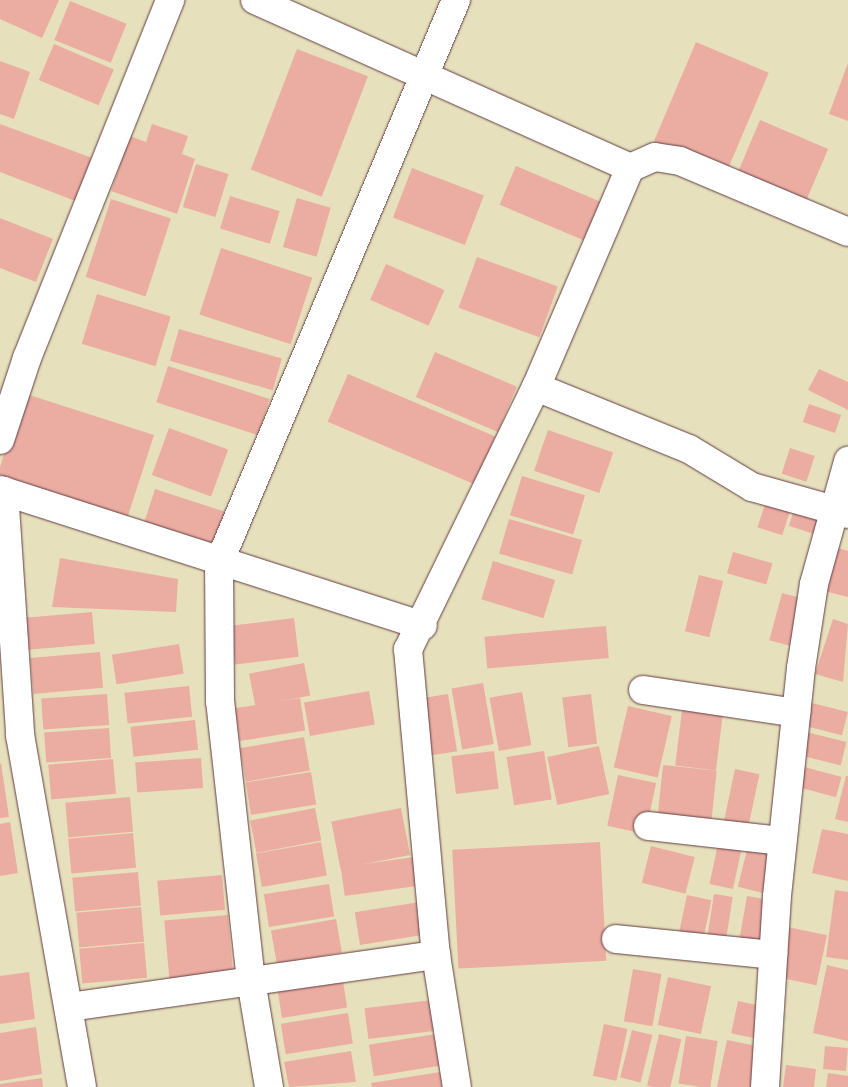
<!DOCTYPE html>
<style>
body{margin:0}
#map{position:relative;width:848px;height:1087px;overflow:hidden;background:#e7e0bc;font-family:"Balsamiq Sans",sans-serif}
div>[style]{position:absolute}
.building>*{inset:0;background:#ebada2;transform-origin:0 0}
.roads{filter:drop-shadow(0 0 1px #623c41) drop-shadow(0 0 1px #623c41)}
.minor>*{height:28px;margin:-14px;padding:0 14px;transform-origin:14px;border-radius:14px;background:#fff}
span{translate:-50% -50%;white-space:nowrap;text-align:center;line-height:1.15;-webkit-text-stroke:4px #f7f3e8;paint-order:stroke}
</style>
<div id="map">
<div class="building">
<i style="clip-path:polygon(0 0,59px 0,42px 38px,0 19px)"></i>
<i style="left:70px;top:1px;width:61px;height:42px;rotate:22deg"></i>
<i style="left:696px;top:42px;width:79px;height:108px;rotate:23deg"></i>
<i style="left:54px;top:44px;width:65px;height:39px;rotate:23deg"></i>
<i style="left:297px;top:49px;width:76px;height:129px;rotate:21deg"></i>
<i style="clip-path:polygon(0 61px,30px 72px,14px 119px,0 114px)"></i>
<i style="clip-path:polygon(848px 63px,848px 121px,829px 114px)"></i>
<i style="left:760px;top:120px;width:74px;height:60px;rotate:23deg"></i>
<i style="clip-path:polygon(0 124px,95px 159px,78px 202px,0 172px)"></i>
<i style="clip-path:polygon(152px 124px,188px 136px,182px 154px,195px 159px,177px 214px,111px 191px,130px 136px,146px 142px)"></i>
<i style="left:196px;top:164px;width:34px;height:45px;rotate:17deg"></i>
<i style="left:516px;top:166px;width:95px;height:42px;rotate:23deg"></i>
<i style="left:412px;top:168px;width:77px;height:53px;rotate:21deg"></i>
<i style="left:230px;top:196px;width:52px;height:34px;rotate:17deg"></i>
<i style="left:297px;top:198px;width:35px;height:51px;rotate:16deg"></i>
<i style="left:111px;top:199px;width:63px;height:82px;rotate:18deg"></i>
<i style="clip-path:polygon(0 218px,53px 239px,36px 282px,0 268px)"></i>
<i style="left:221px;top:248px;width:96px;height:70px;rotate:18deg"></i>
<i style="left:477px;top:257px;width:86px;height:54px;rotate:20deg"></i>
<i style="left:386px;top:264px;width:64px;height:39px;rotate:24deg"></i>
<i style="left:97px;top:294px;width:77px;height:52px;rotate:17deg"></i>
<i style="left:179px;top:329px;width:107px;height:33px;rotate:16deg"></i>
<i style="left:435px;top:352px;width:89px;height:49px;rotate:23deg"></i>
<i style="left:168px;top:366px;width:107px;height:38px;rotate:18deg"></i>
<i style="clip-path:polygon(819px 369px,848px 382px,848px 410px,808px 390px)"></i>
<i style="left:348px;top:374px;width:160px;height:52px;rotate:23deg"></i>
<i style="clip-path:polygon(23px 393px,154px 435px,126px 522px,0 482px,0 467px)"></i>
<i style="left:809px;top:404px;width:34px;height:19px;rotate:19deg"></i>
<i style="left:169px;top:428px;width:63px;height:50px;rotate:20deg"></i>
<i style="left:548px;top:430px;width:69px;height:43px;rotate:19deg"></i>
<i style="left:790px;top:448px;width:26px;height:27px;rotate:18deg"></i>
<i style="left:522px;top:476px;width:66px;height:41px;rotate:17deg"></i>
<i style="left:155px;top:489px;width:81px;height:40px;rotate:18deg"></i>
<i style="left:768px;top:495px;width:26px;height:34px;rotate:18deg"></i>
<i style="left:796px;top:504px;width:33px;height:23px;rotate:18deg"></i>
<i style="left:509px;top:519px;width:76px;height:36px;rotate:16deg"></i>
<i style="clip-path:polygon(828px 545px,848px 551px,848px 597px,816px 589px)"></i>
<i style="left:733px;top:552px;width:41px;height:22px;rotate:16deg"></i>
<i style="clip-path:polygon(60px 558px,178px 579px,176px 612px,52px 607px)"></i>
<i style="left:493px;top:561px;width:65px;height:40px;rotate:17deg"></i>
<i style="left:699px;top:575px;width:25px;height:58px;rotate:14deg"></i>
<i style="left:782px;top:593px;width:30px;height:49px;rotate:15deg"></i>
<i style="left:92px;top:612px;width:32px;height:73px;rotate:85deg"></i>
<i style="left:294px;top:618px;width:39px;height:64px;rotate:83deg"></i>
<i style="clip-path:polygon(833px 619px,848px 624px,843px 682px,815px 674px)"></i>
<i style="left:606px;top:626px;width:32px;height:122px;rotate:85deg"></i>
<i style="left:179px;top:644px;width:30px;height:68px;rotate:81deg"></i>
<i style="left:100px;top:652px;width:36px;height:70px;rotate:85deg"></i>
<i style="left:304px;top:663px;width:33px;height:56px;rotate:79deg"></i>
<i style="left:483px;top:683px;width:62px;height:32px;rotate:80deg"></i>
<i style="left:189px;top:686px;width:31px;height:65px;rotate:84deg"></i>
<i style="left:369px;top:691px;width:34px;height:66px;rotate:80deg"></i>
<i style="left:522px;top:692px;width:54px;height:33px;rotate:80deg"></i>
<i style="left:107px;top:694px;width:31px;height:66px;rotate:86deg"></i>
<i style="left:448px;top:694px;width:58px;height:32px;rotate:81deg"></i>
<i style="left:591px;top:694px;width:50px;height:29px;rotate:83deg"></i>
<i style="left:300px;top:698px;width:33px;height:66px;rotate:81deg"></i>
<i style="left:683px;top:702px;width:41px;height:64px;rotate:7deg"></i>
<i style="left:808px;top:702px;width:41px;height:24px;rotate:14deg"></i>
<i style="left:628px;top:706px;width:45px;height:63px;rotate:13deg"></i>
<i style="left:195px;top:720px;width:30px;height:65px;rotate:84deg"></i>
<i style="left:109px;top:728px;width:30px;height:65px;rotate:86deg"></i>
<i style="left:798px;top:730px;width:50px;height:24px;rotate:14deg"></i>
<i style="left:304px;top:737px;width:34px;height:65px;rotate:80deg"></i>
<i style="left:599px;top:746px;width:49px;height:53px;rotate:78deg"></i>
<i style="left:494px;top:751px;width:38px;height:43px;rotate:83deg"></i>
<i style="left:544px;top:751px;width:49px;height:38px;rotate:81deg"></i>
<i style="left:201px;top:758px;width:30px;height:66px;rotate:86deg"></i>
<i style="left:113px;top:759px;width:35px;height:65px;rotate:85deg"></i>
<i style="clip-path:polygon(1px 763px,9px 817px,0 818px,0 764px)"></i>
<i style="left:663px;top:765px;width:54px;height:58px;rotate:6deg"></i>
<i style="left:797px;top:765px;width:46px;height:21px;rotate:15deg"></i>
<i style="left:735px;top:769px;width:25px;height:61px;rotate:12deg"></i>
<i style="left:311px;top:772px;width:33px;height:66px;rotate:81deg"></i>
<i style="left:618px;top:775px;width:39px;height:52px;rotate:12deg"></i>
<i style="clip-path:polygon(846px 776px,848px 776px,848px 822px,835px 819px)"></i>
<i style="left:130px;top:797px;width:35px;height:65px;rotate:85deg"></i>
<i style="left:315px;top:808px;width:33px;height:66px;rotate:79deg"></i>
<i style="left:401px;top:808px;width:48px;height:71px;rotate:79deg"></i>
<i style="clip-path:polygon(10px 822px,18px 873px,0 876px,0 824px)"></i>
<i style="clip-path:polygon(822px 829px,848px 834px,848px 881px,812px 873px)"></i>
<i style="left:133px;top:833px;width:35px;height:65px;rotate:85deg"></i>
<i style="left:321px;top:842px;width:34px;height:66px;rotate:80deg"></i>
<i style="left:600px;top:842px;width:119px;height:148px;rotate:87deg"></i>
<i style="left:718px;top:844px;width:24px;height:41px;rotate:12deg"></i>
<i style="left:651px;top:846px;width:45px;height:38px;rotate:14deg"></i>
<i style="left:748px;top:846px;width:30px;height:42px;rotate:14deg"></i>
<i style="left:414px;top:857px;width:29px;height:74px;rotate:82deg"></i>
<i style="left:138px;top:872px;width:34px;height:66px;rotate:85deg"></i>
<i style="left:222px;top:875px;width:35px;height:65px;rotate:85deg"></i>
<i style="left:329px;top:884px;width:33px;height:66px;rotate:81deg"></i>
<i style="clip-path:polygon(835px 890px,848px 892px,848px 960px,826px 957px)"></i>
<i style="left:714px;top:894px;width:19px;height:53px;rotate:9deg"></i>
<i style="left:687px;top:895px;width:25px;height:47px;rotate:12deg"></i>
<i style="left:747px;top:896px;width:27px;height:51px;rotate:10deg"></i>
<i style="left:420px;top:902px;width:33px;height:66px;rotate:81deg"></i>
<i style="left:141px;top:907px;width:35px;height:65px;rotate:85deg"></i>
<i style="left:228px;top:915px;width:66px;height:64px;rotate:85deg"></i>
<i style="left:336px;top:919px;width:34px;height:66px;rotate:80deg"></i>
<i style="left:783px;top:926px;width:45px;height:51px;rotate:12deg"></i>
<i style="left:144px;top:943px;width:35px;height:65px;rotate:85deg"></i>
<i style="clip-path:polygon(827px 965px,848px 970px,848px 1041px,813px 1033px)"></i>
<i style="left:633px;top:969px;width:29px;height:53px;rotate:10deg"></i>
<i style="clip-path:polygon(29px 972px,35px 1019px,0 1024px,0 976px)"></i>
<i style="left:342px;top:975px;width:33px;height:66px;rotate:81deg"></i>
<i style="left:668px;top:977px;width:44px;height:49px;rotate:12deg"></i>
<i style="left:432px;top:1000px;width:31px;height:68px;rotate:83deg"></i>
<i style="left:738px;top:1001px;width:25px;height:33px;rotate:12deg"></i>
<i style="left:348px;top:1013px;width:31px;height:68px;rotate:81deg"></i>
<i style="left:604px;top:1024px;width:24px;height:53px;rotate:12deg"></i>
<i style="clip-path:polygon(36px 1027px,42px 1074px,0 1081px,0 1033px)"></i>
<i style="left:632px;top:1030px;width:21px;height:49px;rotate:14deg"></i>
<i style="left:436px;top:1034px;width:32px;height:68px;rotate:81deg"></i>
<i style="left:659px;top:1034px;width:23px;height:53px;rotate:13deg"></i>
<i style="left:686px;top:1036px;width:32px;height:48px;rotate:9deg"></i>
<i style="clip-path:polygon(727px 1040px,766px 1048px,758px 1087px,717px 1087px)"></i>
<i style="left:825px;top:1046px;width:23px;height:23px;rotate:5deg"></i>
<i style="clip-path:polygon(351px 1051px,356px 1082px,289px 1087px,284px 1062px)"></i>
<i style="clip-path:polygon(786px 1065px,816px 1069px,814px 1087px,783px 1087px)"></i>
<i style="clip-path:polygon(440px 1072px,442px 1087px,372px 1087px,371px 1083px)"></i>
<i style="clip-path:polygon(828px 1073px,848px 1076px,848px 1087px,826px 1087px)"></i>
<i style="clip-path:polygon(42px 1078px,43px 1087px,0 1087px,0 1084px)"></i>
</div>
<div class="roads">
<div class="minor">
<i style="left:255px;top:0;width:411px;rotate:24.1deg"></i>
<i style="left:630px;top:168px;width:238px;rotate:113.2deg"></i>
<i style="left:536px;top:387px;width:292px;rotate:116deg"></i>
<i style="left:408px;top:649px;width:307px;rotate:84.8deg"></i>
<i style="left:436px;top:955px;width:134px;rotate:81deg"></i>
<i style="left:630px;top:168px;width:27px;rotate:-24deg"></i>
<i style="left:655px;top:157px;width:25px;rotate:9deg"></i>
<i style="left:680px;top:161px;width:182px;rotate:22.9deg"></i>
<i style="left:536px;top:387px;width:165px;rotate:22.1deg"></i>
<i style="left:689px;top:449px;width:74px;rotate:31.1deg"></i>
<i style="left:752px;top:487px;width:100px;rotate:15.7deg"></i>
<i style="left:0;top:440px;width:86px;rotate:-71.8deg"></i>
<i style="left:27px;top:358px;width:386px;rotate:-68.2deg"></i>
<i style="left:0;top:490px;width:444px;rotate:17.8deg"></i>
<i style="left:4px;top:491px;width:245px;rotate:86.2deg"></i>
<i style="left:20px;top:735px;width:357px;rotate:80deg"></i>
<i style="left:643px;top:690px;width:155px;rotate:8.5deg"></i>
<i style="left:648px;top:826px;width:135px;rotate:6.4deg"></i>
<i style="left:616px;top:939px;width:158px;rotate:5.8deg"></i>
<i style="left:70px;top:1007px;width:370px;rotate:-8.1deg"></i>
<i style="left:269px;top:1087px;width:108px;rotate:-99.6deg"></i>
<i style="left:251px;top:981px;width:281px;rotate:-96.3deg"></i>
<i style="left:220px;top:702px;width:139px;rotate:-90.4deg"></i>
<i style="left:219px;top:563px;width:611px;rotate:-67.17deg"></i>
<i style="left:765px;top:1087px;width:191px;rotate:-86.4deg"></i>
<i style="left:777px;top:896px;width:229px;rotate:-84deg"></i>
<i style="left:801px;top:668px;width:85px;rotate:-81.2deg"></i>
<i style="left:814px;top:584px;width:128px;rotate:-74.5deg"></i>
</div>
</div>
</div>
